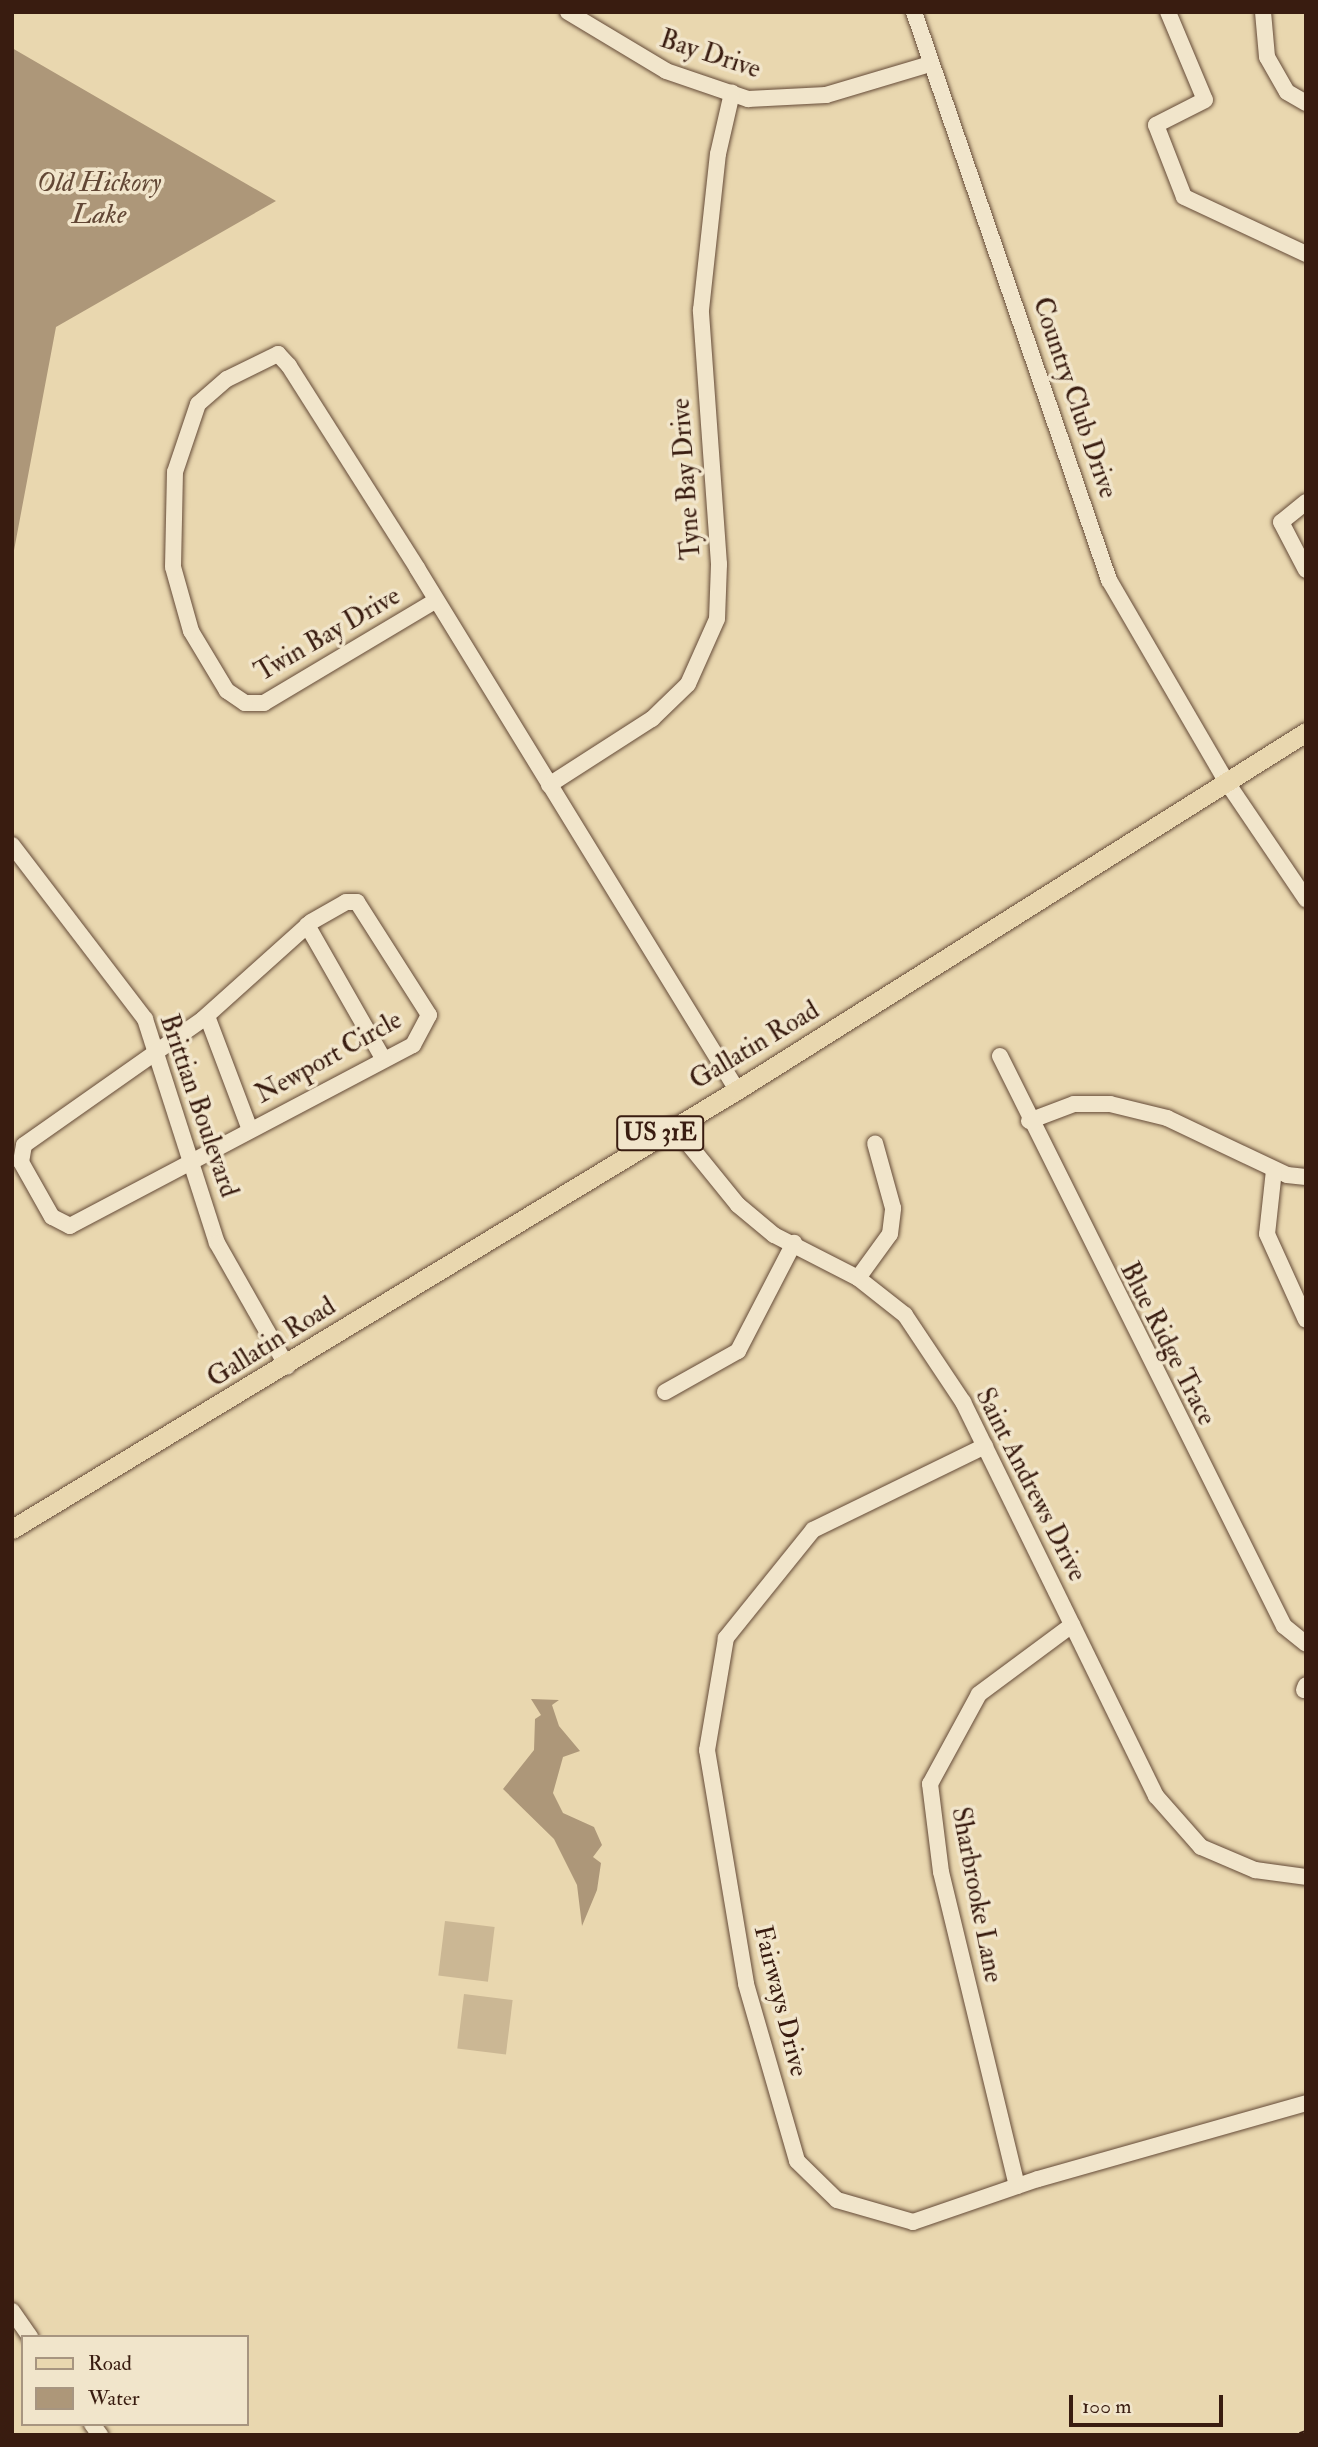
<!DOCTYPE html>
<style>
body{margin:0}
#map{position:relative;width:1318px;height:2447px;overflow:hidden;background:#e9d7af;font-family:"IM FELL Double Pica",serif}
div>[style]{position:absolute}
.green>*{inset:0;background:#cbb794;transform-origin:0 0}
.water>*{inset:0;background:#ad9779}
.roads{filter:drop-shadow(0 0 2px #654b38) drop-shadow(0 0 2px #654b38)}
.minor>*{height:16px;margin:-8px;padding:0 8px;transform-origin:8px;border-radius:8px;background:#f1e5cb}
.major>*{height:19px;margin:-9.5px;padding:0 9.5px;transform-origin:9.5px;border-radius:9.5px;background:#e9d7af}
.rail>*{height:6px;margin-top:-3px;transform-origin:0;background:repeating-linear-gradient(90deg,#f1e5cb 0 10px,#391c10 0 20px);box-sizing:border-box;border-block:2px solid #391c10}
span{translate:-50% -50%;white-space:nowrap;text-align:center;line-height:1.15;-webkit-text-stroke:7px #f1e5cb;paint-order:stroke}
.shield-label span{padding:2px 5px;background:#f1e5cb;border:2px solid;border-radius:5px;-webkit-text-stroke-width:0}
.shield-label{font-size:24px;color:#391c10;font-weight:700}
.street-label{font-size:26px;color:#391c10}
.water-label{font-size:28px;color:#624735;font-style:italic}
.frame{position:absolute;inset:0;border:14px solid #391c10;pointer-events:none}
.legend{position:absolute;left:21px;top:2335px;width:228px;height:91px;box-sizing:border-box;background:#f1e5cb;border:2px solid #a79580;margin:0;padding:9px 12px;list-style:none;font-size:21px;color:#391c10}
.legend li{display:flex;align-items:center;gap:14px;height:35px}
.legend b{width:35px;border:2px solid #a79580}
.scale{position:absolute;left:1069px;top:2395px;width:154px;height:32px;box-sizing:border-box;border:4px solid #391c10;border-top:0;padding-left:9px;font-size:21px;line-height:24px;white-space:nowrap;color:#391c10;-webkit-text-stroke:5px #f1e5cb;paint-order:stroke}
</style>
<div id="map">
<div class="green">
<i style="left:445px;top:1921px;width:50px;height:55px;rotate:7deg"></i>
<i style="left:464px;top:1994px;width:49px;height:55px;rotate:7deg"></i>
</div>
<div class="water">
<i style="clip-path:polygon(12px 48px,276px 201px,56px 327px,12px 561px)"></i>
<i style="clip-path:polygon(531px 1699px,559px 1700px,552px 1705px,559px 1726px,580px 1751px,563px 1757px,553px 1793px,563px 1813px,594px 1827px,602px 1845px,593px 1857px,601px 1863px,597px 1890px,582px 1926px,577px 1885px,554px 1839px,503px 1789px,534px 1750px,535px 1719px,541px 1715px)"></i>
</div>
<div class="roads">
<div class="minor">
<i style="left:568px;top:12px;width:114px;rotate:31deg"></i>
<i style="left:666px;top:71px;width:87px;rotate:18.9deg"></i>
<i style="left:748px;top:99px;width:78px;rotate:-2.9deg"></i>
<i style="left:826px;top:95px;width:109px;rotate:-16.6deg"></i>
<i style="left:914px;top:12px;width:601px;rotate:71.05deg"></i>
<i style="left:1109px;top:580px;width:233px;rotate:59.8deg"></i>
<i style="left:1226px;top:781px;width:143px;rotate:55.9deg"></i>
<i style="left:1168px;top:12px;width:95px;rotate:67.2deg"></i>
<i style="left:1205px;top:100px;width:55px;rotate:153deg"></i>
<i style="left:1156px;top:125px;width:77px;rotate:68.7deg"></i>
<i style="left:1184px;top:197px;width:135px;rotate:25deg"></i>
<i style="left:1263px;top:12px;width:45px;rotate:84.9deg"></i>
<i style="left:1267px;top:57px;width:40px;rotate:60.3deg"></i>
<i style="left:1287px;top:92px;width:22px;rotate:30deg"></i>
<i style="left:1306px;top:502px;width:32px;rotate:141deg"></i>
<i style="left:1281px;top:522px;width:54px;rotate:62.5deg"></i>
<i style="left:435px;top:601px;width:199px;rotate:149.2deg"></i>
<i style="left:264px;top:703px;width:19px;rotate:180deg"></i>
<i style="left:245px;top:703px;width:22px;rotate:-146deg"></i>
<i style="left:227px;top:691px;width:70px;rotate:-121deg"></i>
<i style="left:191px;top:631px;width:66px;rotate:-105.7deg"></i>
<i style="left:173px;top:567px;width:95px;rotate:-88.8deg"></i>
<i style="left:175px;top:472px;width:72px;rotate:-71.3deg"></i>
<i style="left:198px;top:404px;width:38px;rotate:-41deg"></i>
<i style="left:227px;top:379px;width:57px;rotate:-26.1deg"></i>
<i style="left:278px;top:354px;width:16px;rotate:47deg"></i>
<i style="left:289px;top:366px;width:239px;rotate:57.6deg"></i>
<i style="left:417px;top:568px;width:612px;rotate:58.49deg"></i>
<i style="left:549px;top:785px;width:122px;rotate:-32.7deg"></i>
<i style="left:652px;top:719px;width:50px;rotate:-44.2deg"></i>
<i style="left:688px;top:684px;width:71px;rotate:-66deg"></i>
<i style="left:717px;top:619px;width:55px;rotate:-87.9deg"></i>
<i style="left:719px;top:564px;width:255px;rotate:-94.1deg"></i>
<i style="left:701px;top:310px;width:157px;rotate:-83.8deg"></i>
<i style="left:718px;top:154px;width:63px;rotate:-77.1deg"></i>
<i style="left:12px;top:845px;width:219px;rotate:52.6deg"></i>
<i style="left:145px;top:1019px;width:235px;rotate:72.2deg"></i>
<i style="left:217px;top:1243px;width:142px;rotate:60.4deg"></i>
<i style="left:346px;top:902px;width:11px"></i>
<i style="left:357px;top:902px;width:134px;rotate:57.5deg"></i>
<i style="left:429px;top:1015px;width:34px;rotate:118deg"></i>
<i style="left:413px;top:1045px;width:388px;rotate:152.2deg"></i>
<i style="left:70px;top:1226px;width:20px;rotate:-153deg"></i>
<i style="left:52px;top:1217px;width:63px;rotate:-119.4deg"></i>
<i style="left:21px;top:1162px;width:17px;rotate:-80deg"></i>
<i style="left:24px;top:1145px;width:219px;rotate:-35.1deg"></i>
<i style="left:203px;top:1019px;width:145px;rotate:-41.9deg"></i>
<i style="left:311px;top:922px;width:40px;rotate:-29.7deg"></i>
<i style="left:307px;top:925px;width:155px;rotate:60.3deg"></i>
<i style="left:207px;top:1016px;width:122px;rotate:69.3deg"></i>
<i style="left:1000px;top:1056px;width:637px;rotate:63.52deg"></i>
<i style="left:1284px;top:1626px;width:28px;rotate:39deg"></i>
<i style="left:1029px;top:1121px;width:48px;rotate:-20.7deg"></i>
<i style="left:1074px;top:1104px;width:36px"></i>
<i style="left:1110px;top:1104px;width:59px;rotate:13.8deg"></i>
<i style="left:1167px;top:1118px;width:133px;rotate:25.4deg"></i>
<i style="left:1287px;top:1175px;width:19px;rotate:6deg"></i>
<i style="left:673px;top:1125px;width:103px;rotate:50.9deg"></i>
<i style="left:738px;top:1205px;width:47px;rotate:39.8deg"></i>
<i style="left:774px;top:1235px;width:94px;rotate:27.1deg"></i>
<i style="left:858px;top:1278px;width:60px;rotate:38.2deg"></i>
<i style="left:905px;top:1315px;width:105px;rotate:56.3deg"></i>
<i style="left:963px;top:1402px;width:439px;rotate:63.9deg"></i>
<i style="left:1156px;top:1796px;width:68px;rotate:48.6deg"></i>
<i style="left:1201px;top:1847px;width:59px;rotate:23.1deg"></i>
<i style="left:1255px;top:1870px;width:51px;rotate:7.8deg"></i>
<i style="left:1274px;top:1170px;width:64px;rotate:96.2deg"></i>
<i style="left:1267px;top:1234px;width:94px;rotate:65.6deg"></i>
<i style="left:858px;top:1278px;width:54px;rotate:-54deg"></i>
<i style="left:890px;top:1234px;width:26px;rotate:-83deg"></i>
<i style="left:893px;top:1208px;width:67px;rotate:-105.5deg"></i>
<i style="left:665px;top:1392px;width:84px;rotate:-29.3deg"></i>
<i style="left:738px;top:1351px;width:122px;rotate:-62.6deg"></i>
<i style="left:985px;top:1446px;width:191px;rotate:154deg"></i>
<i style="left:813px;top:1530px;width:139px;rotate:128.9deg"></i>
<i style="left:726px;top:1638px;width:114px;rotate:99.6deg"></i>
<i style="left:707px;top:1750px;width:237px;rotate:80.5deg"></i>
<i style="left:746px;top:1984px;width:184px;rotate:73.9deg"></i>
<i style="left:797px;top:2161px;width:56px;rotate:44.3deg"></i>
<i style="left:837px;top:2200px;width:79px;rotate:16.1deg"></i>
<i style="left:913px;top:2222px;width:132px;rotate:-19deg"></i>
<i style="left:1038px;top:2179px;width:279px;rotate:-15.8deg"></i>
<i style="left:1304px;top:1690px;width:5px;rotate:-68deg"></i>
<i style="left:1017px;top:2186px;width:323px;rotate:-103.6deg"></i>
<i style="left:941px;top:1872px;width:89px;rotate:-97.1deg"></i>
<i style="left:930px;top:1784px;width:102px;rotate:-61.4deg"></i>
<i style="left:979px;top:1694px;width:116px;rotate:-36.6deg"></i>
<i style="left:12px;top:2311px;width:32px;rotate:55deg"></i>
<i style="left:92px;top:2424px;width:14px;rotate:54deg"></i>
</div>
<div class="major">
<i style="left:12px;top:1529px;width:848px;rotate:-31.2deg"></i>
<i style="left:737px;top:1090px;width:672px;rotate:-32.18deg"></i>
</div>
</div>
<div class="rail">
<i style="left:1300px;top:2435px;width:6px;rotate:-18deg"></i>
</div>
<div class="shield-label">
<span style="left:660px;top:1133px">US 31E</span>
</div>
<div class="street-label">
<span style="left:710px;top:55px;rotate:18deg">Bay Drive</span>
<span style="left:1074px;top:398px;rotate:71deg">Country Club Drive</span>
<span style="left:687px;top:479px;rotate:-94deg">Tyne Bay Drive</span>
<span style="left:328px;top:635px;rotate:-30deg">Twin Bay Drive</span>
<span style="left:755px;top:1046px;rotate:-31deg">Gallatin Road</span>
<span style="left:329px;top:1058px;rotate:-29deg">Newport Circle</span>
<span style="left:198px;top:1106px;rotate:71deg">Brittian Boulevard</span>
<span style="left:272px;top:1343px;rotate:-32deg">Gallatin Road</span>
<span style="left:1167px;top:1344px;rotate:63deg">Blue Ridge Trace</span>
<span style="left:1030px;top:1485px;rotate:63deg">Saint Andrews Drive</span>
<span style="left:976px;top:1895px;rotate:79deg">Sharbrooke Lane</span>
<span style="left:780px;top:2001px;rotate:76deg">Fairways Drive</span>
</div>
<div class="water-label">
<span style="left:99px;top:199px">Old Hickory<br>Lake</span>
</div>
<div class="frame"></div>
<ul class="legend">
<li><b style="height:9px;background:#e9d7af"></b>Road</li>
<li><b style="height:19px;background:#ad9779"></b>Water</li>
</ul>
<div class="scale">100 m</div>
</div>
